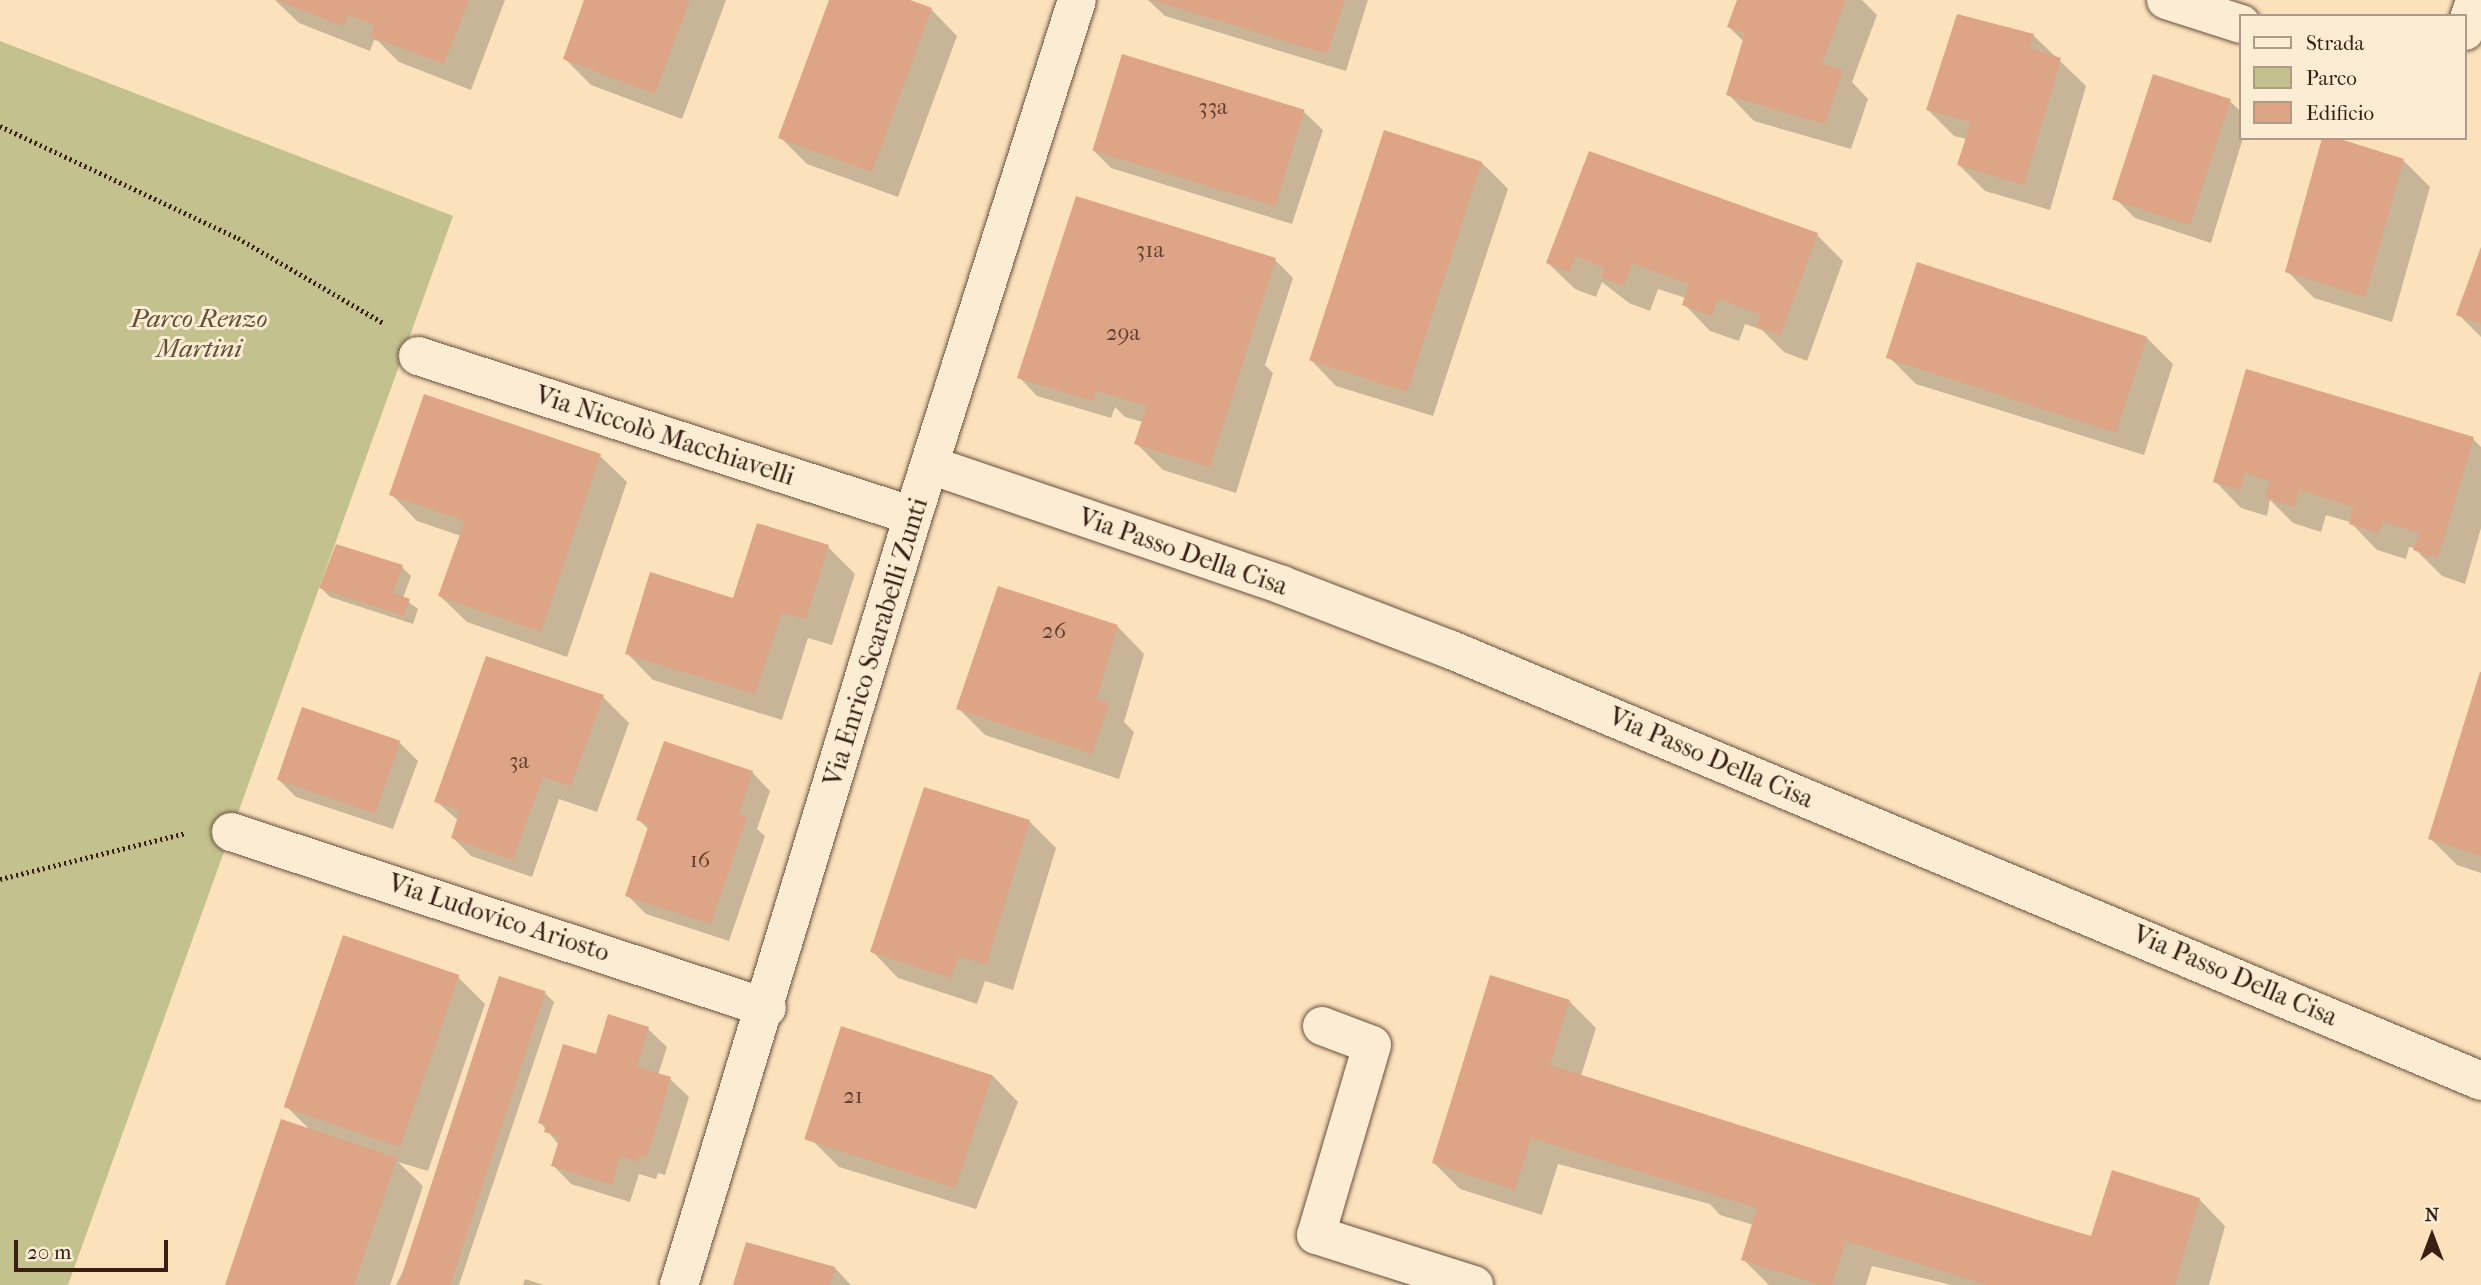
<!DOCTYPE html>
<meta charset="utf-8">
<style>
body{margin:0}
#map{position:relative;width:2481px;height:1285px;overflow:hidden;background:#fbe2bc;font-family:"IM FELL French Canon",serif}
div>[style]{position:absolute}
.green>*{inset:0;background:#c3c28e}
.shadow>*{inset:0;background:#0003}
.building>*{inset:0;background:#dea486;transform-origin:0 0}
.path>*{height:4.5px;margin-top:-2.25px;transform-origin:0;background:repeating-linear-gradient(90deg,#381e13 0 2px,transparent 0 5.5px)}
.roads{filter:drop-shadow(0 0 2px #694f3d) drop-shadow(0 0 2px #694f3d)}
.street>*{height:38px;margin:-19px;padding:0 19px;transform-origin:19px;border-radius:19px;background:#fcecd3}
span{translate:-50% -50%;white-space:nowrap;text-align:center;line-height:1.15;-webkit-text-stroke:6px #fcecd3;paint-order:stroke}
.number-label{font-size:23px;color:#624030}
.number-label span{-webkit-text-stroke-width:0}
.park-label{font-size:26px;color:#624f38;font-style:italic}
.street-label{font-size:26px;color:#381e13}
.legend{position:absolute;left:2239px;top:14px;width:228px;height:126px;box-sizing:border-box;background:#fcecd3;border:2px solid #ae9a86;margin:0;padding:9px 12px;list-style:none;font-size:21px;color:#381e13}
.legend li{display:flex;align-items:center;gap:14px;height:35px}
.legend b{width:35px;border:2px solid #ae9a86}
.north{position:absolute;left:2397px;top:1201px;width:70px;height:70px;-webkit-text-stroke:5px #fcecd3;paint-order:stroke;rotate:0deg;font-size:19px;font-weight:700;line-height:28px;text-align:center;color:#381e13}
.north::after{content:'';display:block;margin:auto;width:24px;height:32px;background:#381e13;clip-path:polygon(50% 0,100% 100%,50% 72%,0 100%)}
.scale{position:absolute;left:14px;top:1240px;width:154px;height:32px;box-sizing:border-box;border:4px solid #381e13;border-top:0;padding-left:9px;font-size:21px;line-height:24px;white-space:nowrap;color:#381e13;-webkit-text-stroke:5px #fcecd3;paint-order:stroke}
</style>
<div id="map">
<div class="green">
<i style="clip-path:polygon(0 41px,453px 216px,68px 1285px,0 1285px)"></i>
</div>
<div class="shadow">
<i style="clip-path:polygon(275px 0,505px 0,471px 90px,399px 62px,378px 41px,374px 40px,370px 51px,299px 23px)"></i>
<i style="clip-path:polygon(586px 0,726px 0,682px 119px,591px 85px,565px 59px)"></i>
<i style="clip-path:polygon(831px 0,905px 0,931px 9px,957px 36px,898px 197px,807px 164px,780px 137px)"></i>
<i style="clip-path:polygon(1148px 0,1368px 0,1346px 71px,1165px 16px)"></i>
<i style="clip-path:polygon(1739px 0,1862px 0,1877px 15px,1852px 82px,1868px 99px,1851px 149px,1754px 121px,1728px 94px,1744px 42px,1729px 27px)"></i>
<i style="clip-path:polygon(1958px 16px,2034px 36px,2086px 86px,2050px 210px,1985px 191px,1959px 165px,1967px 139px,1954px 136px,1928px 110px)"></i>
<i style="clip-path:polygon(2230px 101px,2241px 112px,2243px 138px,2211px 243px,2135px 218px,2117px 200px)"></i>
<i style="clip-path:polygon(1304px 112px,1323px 130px,1292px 224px,1111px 168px,1092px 149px)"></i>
<i style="clip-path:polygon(2331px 138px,2404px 161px,2430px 187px,2392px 322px,2314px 298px,2287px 271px)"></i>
<i style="clip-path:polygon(1590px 154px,1817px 235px,1843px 261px,1807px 361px,1784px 352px,1762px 330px,1745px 324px,1739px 341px,1710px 331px,1684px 304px,1686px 298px,1658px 289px,1650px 311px,1629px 303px,1602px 282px,1596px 297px,1575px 289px,1548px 263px)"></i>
<i style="clip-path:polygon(1481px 162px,1508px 189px,1433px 416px,1336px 386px,1310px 359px)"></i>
<i style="clip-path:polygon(2481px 251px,2481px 337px,2458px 314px)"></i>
<i style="clip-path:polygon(1275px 260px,1293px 278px,1265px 365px,1273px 373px,1236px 493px,1163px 470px,1136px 443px,1143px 422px,1125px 417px,1115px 407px,1111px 418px,1037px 396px,1019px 377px)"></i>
<i style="clip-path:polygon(2146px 337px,2173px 364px,2144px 455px,1916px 384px,1889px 357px)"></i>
<i style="clip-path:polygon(2248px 371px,2473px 439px,2481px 447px,2481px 528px,2465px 584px,2442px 576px,2414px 548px,2409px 547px,2406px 559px,2377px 550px,2350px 522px,2326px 515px,2321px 532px,2293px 523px,2270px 500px,2267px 516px,2241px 508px,2215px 481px)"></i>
<i style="clip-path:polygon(425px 396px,600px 456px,627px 482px,567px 657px,467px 622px,440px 596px,461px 536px,417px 521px,391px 494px)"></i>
<i style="clip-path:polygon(758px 525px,828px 547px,855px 574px,832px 645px,808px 638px,782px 720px,653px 680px,627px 653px,734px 600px)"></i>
<i style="clip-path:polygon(402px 567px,411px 576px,403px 598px,418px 609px,413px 624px,330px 597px,321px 588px)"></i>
<i style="clip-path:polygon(999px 588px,1118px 627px,1144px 654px,1124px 722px,1134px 732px,1119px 779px,985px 735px,958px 708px)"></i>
<i style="clip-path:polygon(2481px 676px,2481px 873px,2457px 865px,2430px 838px)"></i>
<i style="clip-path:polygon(603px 697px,629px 723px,597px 812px,559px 799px,532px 877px,471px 856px,453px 838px,459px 821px,436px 801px)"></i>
<i style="clip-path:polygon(399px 742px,418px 761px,393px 829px,296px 797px,278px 779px)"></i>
<i style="clip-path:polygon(752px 772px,770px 791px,757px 829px,765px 836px,729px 941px,646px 914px,627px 895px,649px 830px,638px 819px)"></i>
<i style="clip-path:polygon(1029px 821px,1056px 848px,1013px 990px,985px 981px,977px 1004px,898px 978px,872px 951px)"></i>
<i style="clip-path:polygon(458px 977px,485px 1004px,428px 1171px,398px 1162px,423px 1186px,390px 1285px,227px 1285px,312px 1132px,287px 1107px)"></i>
<i style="clip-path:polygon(545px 993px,554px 1002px,459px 1285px,396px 1285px)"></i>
<i style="clip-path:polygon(1569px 1001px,1596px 1028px,1581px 1076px,2092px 1239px,2199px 1199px,2225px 1226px,2209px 1285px,1952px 1285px,1872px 1266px,1866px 1285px,1769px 1285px,1743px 1259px,1754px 1225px,1720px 1215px,1710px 1204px,1558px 1164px,1542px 1215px,1460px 1189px,1434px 1163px)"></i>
<i style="clip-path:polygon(648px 1029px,667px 1047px,658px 1075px,670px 1079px,689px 1097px,665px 1175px,658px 1173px,656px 1179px,639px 1174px,630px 1202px,571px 1184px,553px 1165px,559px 1145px,540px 1122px,597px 1056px)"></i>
<i style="clip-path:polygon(992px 1075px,1018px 1102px,976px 1209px,839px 1167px,812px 1140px)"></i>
<i style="clip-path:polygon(835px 1268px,851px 1285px,734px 1285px)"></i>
<i style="clip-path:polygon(525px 1279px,544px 1285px,523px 1285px)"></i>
</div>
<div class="building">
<i style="clip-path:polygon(277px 0,469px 0,444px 64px,370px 36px,375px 25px,348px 15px,343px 26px)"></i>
<i style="clip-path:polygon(584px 0,690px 0,655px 94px,563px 59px)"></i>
<i style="clip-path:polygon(829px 0,910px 0,932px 8px,872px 172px,778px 138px)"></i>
<i style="clip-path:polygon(1152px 0,1345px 0,1327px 54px)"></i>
<i style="clip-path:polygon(1737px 0,1846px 0,1822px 64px,1843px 70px,1825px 124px,1726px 95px,1745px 33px,1727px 27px)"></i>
<i style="clip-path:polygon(1957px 14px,2034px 34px,2030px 48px,2061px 58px,2024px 185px,1957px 165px,1971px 122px,1926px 110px)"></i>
<i style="left:1122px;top:54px;width:191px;height:101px;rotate:17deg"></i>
<i style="left:2153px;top:74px;width:82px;height:132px;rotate:18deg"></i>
<i style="left:1384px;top:130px;width:103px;height:242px;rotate:18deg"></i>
<i style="clip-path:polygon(2322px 138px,2337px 138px,2404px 159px,2365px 297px,2285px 272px)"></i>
<i style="clip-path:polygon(1589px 151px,1818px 233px,1780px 336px,1756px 326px,1761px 314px,1718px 299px,1712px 316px,1682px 305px,1689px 284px,1632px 263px,1624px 286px,1601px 277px,1604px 268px,1576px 256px,1569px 272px,1546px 263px)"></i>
<i style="clip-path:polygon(1076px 196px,1276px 258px,1210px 467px,1134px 444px,1147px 406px,1096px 391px,1093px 401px,1017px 378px)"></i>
<i style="clip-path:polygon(2481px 247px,2481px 324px,2456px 315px)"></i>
<i style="left:1917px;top:262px;width:242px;height:101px;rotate:18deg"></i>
<i style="clip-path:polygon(2246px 369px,2474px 437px,2438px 558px,2413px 550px,2419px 533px,2382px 521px,2379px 533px,2349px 524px,2354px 507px,2300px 490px,2294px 507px,2265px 497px,2270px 481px,2245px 473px,2240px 490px,2213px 482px)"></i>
<i style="clip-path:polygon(424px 394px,601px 454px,541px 632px,438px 596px,465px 521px,389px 495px)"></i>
<i style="clip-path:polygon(757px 523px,829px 545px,806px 619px,782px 613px,755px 694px,625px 654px,650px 572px,733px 598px)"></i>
<i style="clip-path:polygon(336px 544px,403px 565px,393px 593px,410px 599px,404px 616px,319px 588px)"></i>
<i style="clip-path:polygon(998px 586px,1118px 625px,1097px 699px,1109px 704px,1092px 754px,956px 709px)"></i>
<i style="clip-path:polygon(486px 656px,604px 695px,571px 786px,543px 777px,513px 860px,451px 838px,460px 810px,434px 802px)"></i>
<i style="clip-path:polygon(2480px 672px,2481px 672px,2481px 856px,2428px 839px)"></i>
<i style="left:302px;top:707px;width:104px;height:77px;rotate:19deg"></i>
<i style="clip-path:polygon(664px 741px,753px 771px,739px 813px,747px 817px,711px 924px,625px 896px,649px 824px,636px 820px)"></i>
<i style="clip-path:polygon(924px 787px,1030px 820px,986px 965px,959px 956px,951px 978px,870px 952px)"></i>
<i style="left:343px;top:935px;width:123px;height:182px;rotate:19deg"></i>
<i style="clip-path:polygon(1490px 975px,1570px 1000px,1550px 1065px,2044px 1222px,2091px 1236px,2112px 1170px,2200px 1198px,2175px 1285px,1988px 1285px,1846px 1241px,1832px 1285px,1821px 1285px,1741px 1260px,1757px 1208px,1531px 1138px,1515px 1190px,1432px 1163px)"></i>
<i style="left:499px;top:976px;width:49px;height:326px;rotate:18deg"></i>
<i style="clip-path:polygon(608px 1014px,649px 1027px,637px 1067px,671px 1077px,647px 1157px,639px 1156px,638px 1162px,620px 1156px,612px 1185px,551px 1166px,560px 1137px,544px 1132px,546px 1125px,538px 1123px,563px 1044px,596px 1054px)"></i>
<i style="left:841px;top:1026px;width:159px;height:119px;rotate:18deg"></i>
<i style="clip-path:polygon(281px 1119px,397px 1158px,354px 1285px,225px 1285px)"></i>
<i style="clip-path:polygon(746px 1242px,835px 1267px,830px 1285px,733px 1285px)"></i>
</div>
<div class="path">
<i style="left:0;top:126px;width:263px;rotate:25.2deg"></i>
<i style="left:238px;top:238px;width:170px;rotate:30.3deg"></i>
<i style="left:0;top:879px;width:192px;rotate:-13.9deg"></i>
</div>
<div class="roads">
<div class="street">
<i style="left:2166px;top:0;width:79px;rotate:17.7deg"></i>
<i style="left:2465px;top:31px;width:33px;rotate:-72deg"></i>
<i style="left:418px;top:356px;width:520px;rotate:17.91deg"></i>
<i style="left:930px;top:465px;width:372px;rotate:18.8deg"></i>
<i style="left:1282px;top:585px;width:179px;rotate:21deg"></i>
<i style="left:1449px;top:649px;width:1119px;rotate:22.71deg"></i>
<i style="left:231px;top:832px;width:564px;rotate:18.18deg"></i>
<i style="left:1322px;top:1026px;width:53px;rotate:20.8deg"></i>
<i style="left:1372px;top:1045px;width:198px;rotate:106.4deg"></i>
<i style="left:1316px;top:1235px;width:166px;rotate:17.6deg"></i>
<i style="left:679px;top:1285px;width:804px;rotate:-73.08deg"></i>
<i style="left:913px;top:516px;width:541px;rotate:-72.37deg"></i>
</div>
</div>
<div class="number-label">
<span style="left:1213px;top:107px">33a</span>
<span style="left:1150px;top:250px">31a</span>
<span style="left:1123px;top:333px">29a</span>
<span style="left:1054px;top:631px">26</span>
<span style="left:519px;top:761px">3a</span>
<span style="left:700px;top:860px">16</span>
<span style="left:853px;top:1096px">21</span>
</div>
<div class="park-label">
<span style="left:199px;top:334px">Parco Renzo<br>Martini</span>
</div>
<div class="street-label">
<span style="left:665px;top:436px;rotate:18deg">Via Niccolò Macchiavelli</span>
<span style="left:1183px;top:552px;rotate:19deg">Via Passo Della Cisa</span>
<span style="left:876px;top:642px;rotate:-73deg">Via Enrico Scarabelli Zunti</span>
<span style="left:1711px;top:758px;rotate:23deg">Via Passo Della Cisa</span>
<span style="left:499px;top:918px;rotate:18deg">Via Ludovico Ariosto</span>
<span style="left:2235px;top:976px;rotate:23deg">Via Passo Della Cisa</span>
</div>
<ul class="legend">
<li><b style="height:9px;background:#fcecd3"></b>Strada</li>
<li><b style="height:19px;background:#c3c28e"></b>Parco</li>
<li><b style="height:19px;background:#dea486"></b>Edificio</li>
</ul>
<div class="north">N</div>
<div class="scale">20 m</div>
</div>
